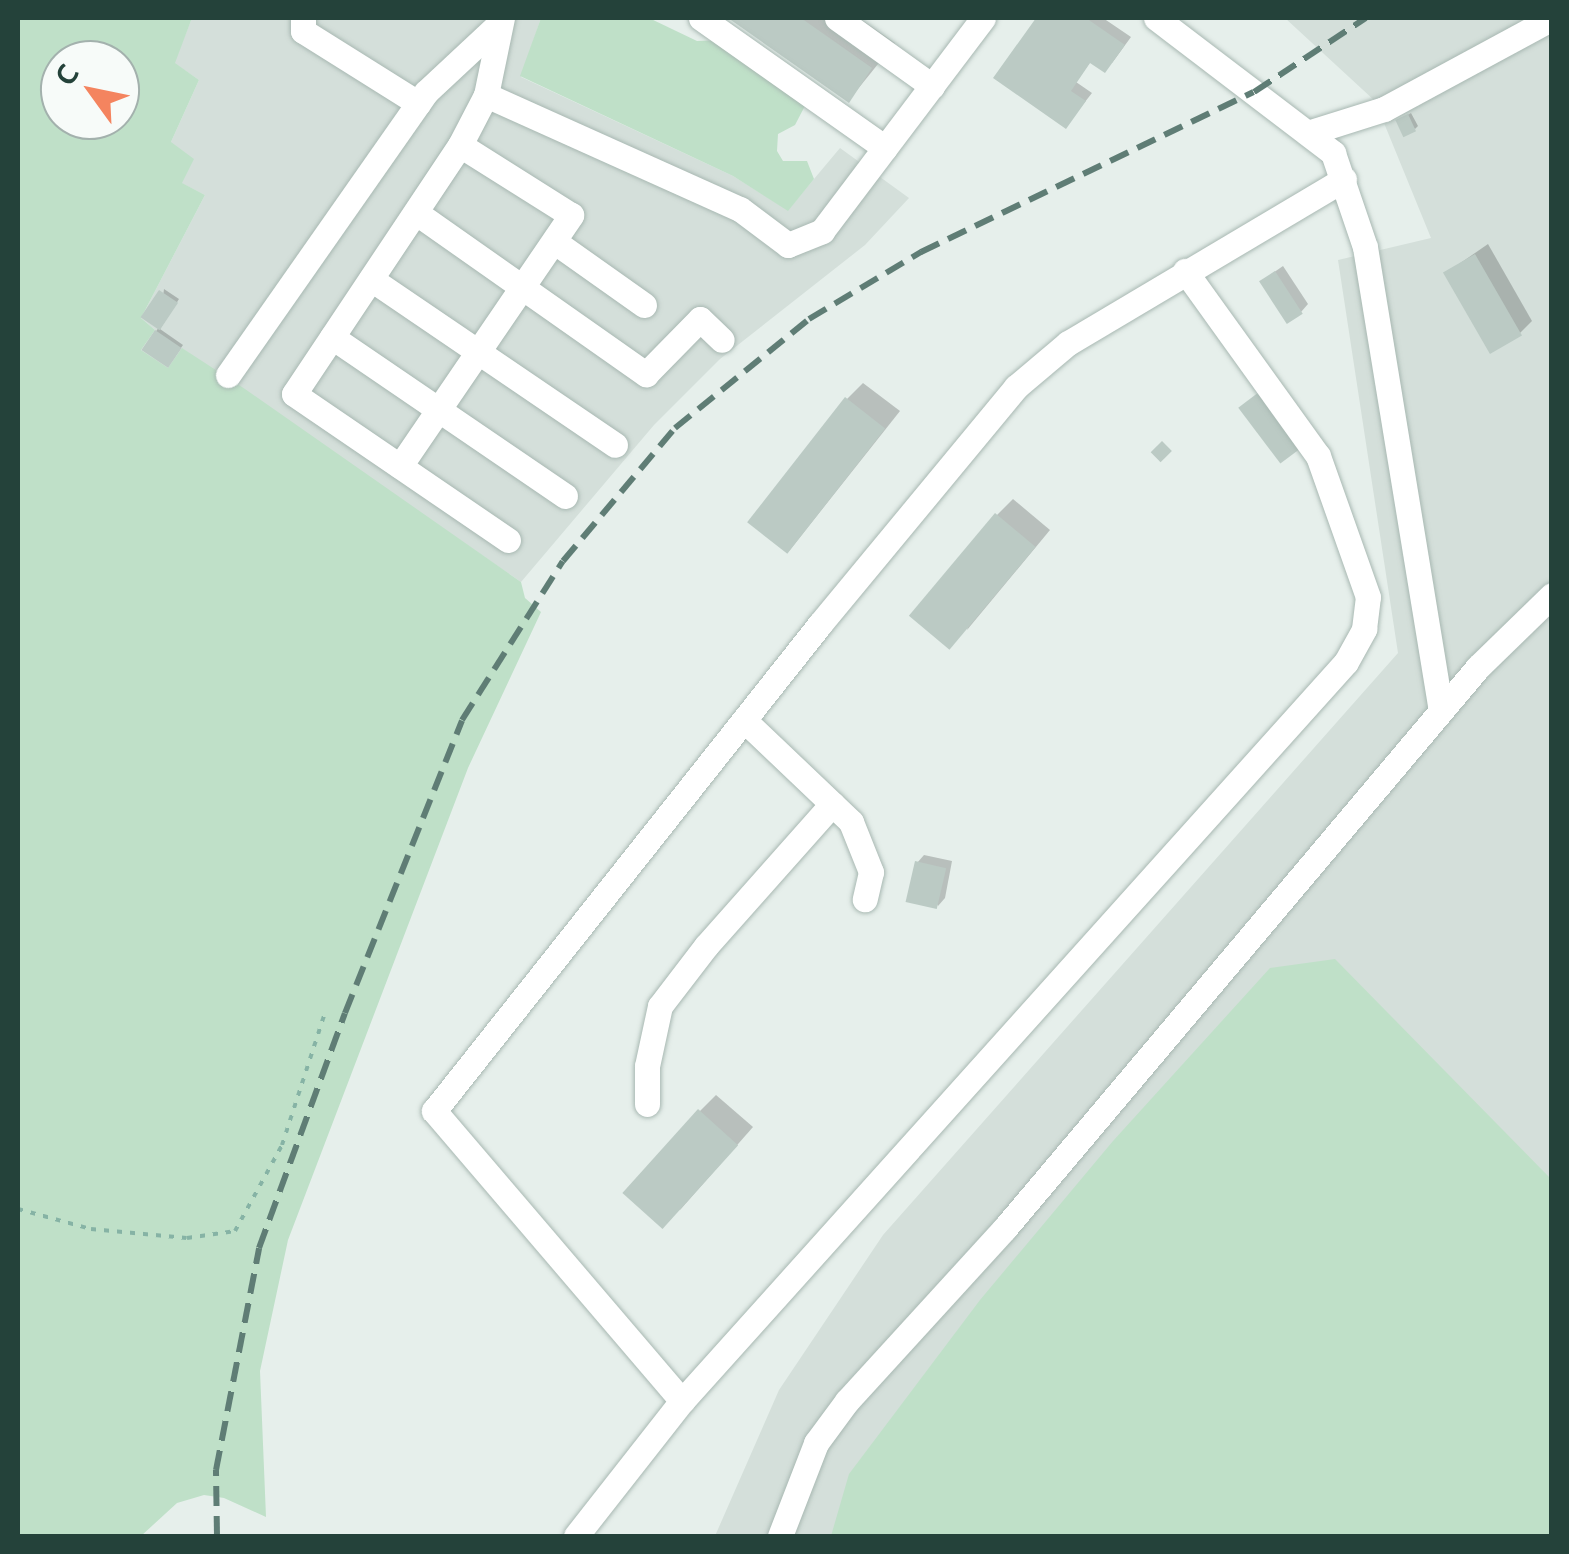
<!DOCTYPE html>
<meta charset="utf-8">
<style>
body{margin:0}
#map{position:relative;width:1569px;height:1554px;overflow:hidden;background:#e6efeb;font-family:Ubuntu,sans-serif}
div>[style]{position:absolute}
.built>*{inset:0;background:#d4dfda}
.green>*{inset:0;background:#bfe0c8}
.shadow>*{inset:0;background:#0003}
.building>*{inset:0;background:#bbcac4;transform-origin:0 0}
.path>*{height:4px;margin-top:-2px;transform-origin:0;background:repeating-linear-gradient(90deg,#86b3a5 0 5px,transparent 0 13px)}
.roads{filter:drop-shadow(0 0 2px #a8b8b2) drop-shadow(0 0 2px #a8b8b2)}
.minor>*{height:25px;margin:-12.5px;padding:0 12.5px;transform-origin:12.5px;border-radius:12.5px;background:#fff}
.rail>*{height:6px;margin-top:-3px;transform-origin:0;background:repeating-linear-gradient(90deg,#5f7d75 0 20px,transparent 0 30px)}
span{translate:-50% -50%;white-space:nowrap;text-align:center;line-height:1.15;-webkit-text-stroke:8px #f7fbf9;paint-order:stroke}
.frame{position:absolute;inset:0;border:20px solid #24423a;pointer-events:none}
.north{position:absolute;left:40px;top:40px;width:100px;height:100px;box-sizing:border-box;background:#f7fbf9;border:2px solid #a3b1ad;border-radius:50%;rotate:303deg;font-size:28px;font-weight:700;line-height:40px;text-align:center;color:#24423a}
.north::after{content:'';display:block;margin:auto;width:35px;height:45px;background:#f4845f;clip-path:polygon(50% 0,100% 100%,50% 72%,0 100%)}
</style>
<div id="map">
<div class="built">
<i style="clip-path:polygon(192px 18px,541px 18px,521px 77px,733px 176px,788px 210px,840px 148px,909px 198px,865px 245px,720px 359px,654px 425px,521px 582px,183px 349px,168px 369px,141px 350px,155px 330px,141px 318px,205px 195px,181px 183px,171px 142px,199px 80px,174px 63px)"></i>
<i style="clip-path:polygon(1285px 18px,1551px 18px,1551px 1536px,715px 1536px,779px 1390px,883px 1235px,1398px 653px,1338px 260px,1431px 238px,1375px 101px)"></i>
</div>
<div class="green">
<i style="clip-path:polygon(evenodd,18px 18px,192px 18px,175px 63px,199px 80px,171px 142px,194px 159px,182px 183px,205px 195px,141px 318px,155px 330px,141px 350px,168px 368px,182px 348px,245px 389px,521px 582px,525px 598px,541px 612px,468px 768px,288px 1240px,260px 1371px,266px 1517px,224px 1498px,204px 1495px,177px 1503px,141px 1536px,18px 1536px,18px 18px,60px 60px,120px 60px,120px 120px,60px 120px,60px 60px)"></i>
<i style="clip-path:polygon(541px 18px,649px 18px,697px 41px,724px 40px,808px 100px,795px 125px,778px 134px,777px 151px,783px 161px,807px 161px,814px 179px,788px 211px,733px 176px,520px 76px)"></i>
<i style="clip-path:polygon(1335px 959px,1551px 1179px,1551px 1536px,831px 1536px,849px 1474px,980px 1300px,1113px 1141px,1270px 968px)"></i>
</div>
<div class="shadow">
<i style="clip-path:polygon(732px 18px,859px 18px,895px 43px,849px 100px)"></i>
<i style="clip-path:polygon(1039px 18px,1103px 18px,1131px 37px,1112px 63px,1091px 61px,1076px 82px,1092px 93px,1066px 126px,997px 77px)"></i>
<i style="clip-path:polygon(1411px 113px,1418px 126px,1415px 129px,1402px 118px)"></i>
<i style="clip-path:polygon(1488px 244px,1532px 321px,1520px 333px,1446px 273px)"></i>
<i style="clip-path:polygon(1283px 266px,1308px 304px,1301px 312px,1270px 275px)"></i>
<i style="clip-path:polygon(164px 289px,179px 299px,160px 329px,183px 345px,171px 362px,144px 349px,159px 327px)"></i>
<i style="clip-path:polygon(863px 383px,900px 411px,789px 551px,847px 399px)"></i>
<i style="clip-path:polygon(1013px 499px,1050px 530px,967px 630px,997px 515px)"></i>
<i style="clip-path:polygon(924px 855px,952px 861px,945px 898px,938px 906px,917px 863px)"></i>
<i style="clip-path:polygon(716px 1095px,753px 1127px,680px 1210px,700px 1111px)"></i>
</div>
<div class="building">
<i style="clip-path:polygon(728px 18px,801px 18px,872px 68px,849px 103px)"></i>
<i style="clip-path:polygon(1036px 18px,1086px 18px,1125px 45px,1105px 73px,1090px 63px,1071px 91px,1086px 101px,1066px 129px,993px 78px)"></i>
<i style="left:1408px;top:114px;width:19px;height:14px;rotate:65deg"></i>
<i style="left:1475px;top:254px;width:94px;height:37px;rotate:60deg"></i>
<i style="left:1275px;top:271px;width:51px;height:19px;rotate:57deg"></i>
<i style="left:159px;top:290px;width:23px;height:33px;rotate:34deg"></i>
<i style="left:155px;top:330px;width:32px;height:24px;rotate:34deg"></i>
<i style="left:1263px;top:389px;width:70px;height:31px;rotate:53deg"></i>
<i style="left:845px;top:397px;width:51px;height:159px;rotate:38deg"></i>
<i style="left:1162px;top:441px;width:14px;height:16px;rotate:45deg"></i>
<i style="left:995px;top:513px;width:53px;height:134px;rotate:40deg"></i>
<i style="left:915px;top:861px;width:32px;height:42px;rotate:13deg"></i>
<i style="left:698px;top:1109px;width:54px;height:113px;rotate:42deg"></i>
</div>
<div class="path">
<i style="left:18px;top:1209px;width:76px;rotate:15.3deg"></i>
<i style="left:91px;top:1229px;width:96px;rotate:5.4deg"></i>
<i style="left:187px;top:1238px;width:49px;rotate:-8.3deg"></i>
<i style="left:235px;top:1231px;width:98px;rotate:-61.3deg"></i>
<i style="left:282px;top:1145px;width:139px;rotate:-72deg"></i>
</div>
<div class="roads">
<div class="minor">
<i style="left:303px;top:18px;width:13px;rotate:90deg"></i>
<i style="left:303px;top:31px;width:136px;rotate:32.1deg"></i>
<i style="left:701px;top:18px;width:225px;rotate:35.2deg"></i>
<i style="left:837px;top:18px;width:117px;rotate:35.6deg"></i>
<i style="left:1156px;top:18px;width:223px;rotate:37.3deg"></i>
<i style="left:1333px;top:153px;width:99px;rotate:71.2deg"></i>
<i style="left:1365px;top:247px;width:469px;rotate:80.7deg"></i>
<i style="left:486px;top:95px;width:278px;rotate:24.2deg"></i>
<i style="left:740px;top:209px;width:60px;rotate:36.9deg"></i>
<i style="left:788px;top:245px;width:37px;rotate:-22deg"></i>
<i style="left:822px;top:231px;width:267px;rotate:-52.9deg"></i>
<i style="left:1311px;top:132px;width:77px;rotate:-17.5deg"></i>
<i style="left:1384px;top:109px;width:191px;rotate:-28.4deg"></i>
<i style="left:460px;top:145px;width:299px;rotate:123.7deg"></i>
<i style="left:294px;top:394px;width:259px;rotate:34.3deg"></i>
<i style="left:418px;top:214px;width:279px;rotate:35.1deg"></i>
<i style="left:646px;top:374px;width:77px;rotate:-45.5deg"></i>
<i style="left:700px;top:319px;width:30px;rotate:44deg"></i>
<i style="left:555px;top:242px;width:109px;rotate:35.3deg"></i>
<i style="left:371px;top:279px;width:295px;rotate:34.2deg"></i>
<i style="left:332px;top:337px;width:282px;rotate:34.3deg"></i>
<i style="left:228px;top:375px;width:345px;rotate:-55deg"></i>
<i style="left:426px;top:92px;width:101px;rotate:-43deg"></i>
<i style="left:400px;top:466px;width:304px;rotate:-55.7deg"></i>
<i style="left:571px;top:215px;width:131px;rotate:-147.8deg"></i>
<i style="left:460px;top:145px;width:56px;rotate:-62.5deg"></i>
<i style="left:486px;top:95px;width:79px;rotate:-78.3deg"></i>
<i style="left:744px;top:720px;width:148px;rotate:43.6deg"></i>
<i style="left:851px;top:822px;width:54px;rotate:68.2deg"></i>
<i style="left:871px;top:872px;width:28px;rotate:103deg"></i>
<i style="left:647px;top:1104px;width:38px;rotate:-90deg"></i>
<i style="left:647px;top:1066px;width:61px;rotate:-77.8deg"></i>
<i style="left:660px;top:1006px;width:76px;rotate:-52.5deg"></i>
<i style="left:706px;top:946px;width:190px;rotate:-48.4deg"></i>
<i style="left:682px;top:1401px;width:993px;rotate:-48.06deg"></i>
<i style="left:1346px;top:662px;width:38px;rotate:-61deg"></i>
<i style="left:1364px;top:629px;width:32px;rotate:-83deg"></i>
<i style="left:1368px;top:597px;width:150px;rotate:-109.5deg"></i>
<i style="left:1318px;top:456px;width:228px;rotate:-125.7deg"></i>
<i style="left:576px;top:1536px;width:172px;rotate:-51.9deg"></i>
<i style="left:682px;top:1401px;width:382px;rotate:-130.5deg"></i>
<i style="left:434px;top:1111px;width:621px;rotate:-51.6deg"></i>
<i style="left:820px;top:624px;width:308px;rotate:-50.4deg"></i>
<i style="left:1016px;top:387px;width:68px;rotate:-40.2deg"></i>
<i style="left:1068px;top:343px;width:321px;rotate:-30.7deg"></i>
<i style="left:780px;top:1536px;width:100px;rotate:-68.8deg"></i>
<i style="left:816px;top:1443px;width:52px;rotate:-53.6deg"></i>
<i style="left:847px;top:1401px;width:234px;rotate:-47.6deg"></i>
<i style="left:1005px;top:1228px;width:734px;rotate:-49.86deg"></i>
<i style="left:1478px;top:667px;width:103px;rotate:-44.2deg"></i>
</div>
</div>
<div class="rail">
<i style="left:217px;top:1536px;width:66px;rotate:-90.9deg"></i>
<i style="left:216px;top:1470px;width:226px;rotate:-79deg"></i>
<i style="left:259px;top:1248px;width:250px;rotate:-69.9deg"></i>
<i style="left:345px;top:1013px;width:315px;rotate:-68.2deg"></i>
<i style="left:462px;top:720px;width:188px;rotate:-57.6deg"></i>
<i style="left:563px;top:561px;width:174px;rotate:-49.9deg"></i>
<i style="left:675px;top:428px;width:173px;rotate:-39.1deg"></i>
<i style="left:809px;top:319px;width:131px;rotate:-30.9deg"></i>
<i style="left:921px;top:252px;width:369px;rotate:-25.7deg"></i>
<i style="left:1254px;top:92px;width:134px;rotate:-33.5deg"></i>
</div>
<div class="frame"></div>
<div class="north">С</div>
</div>
